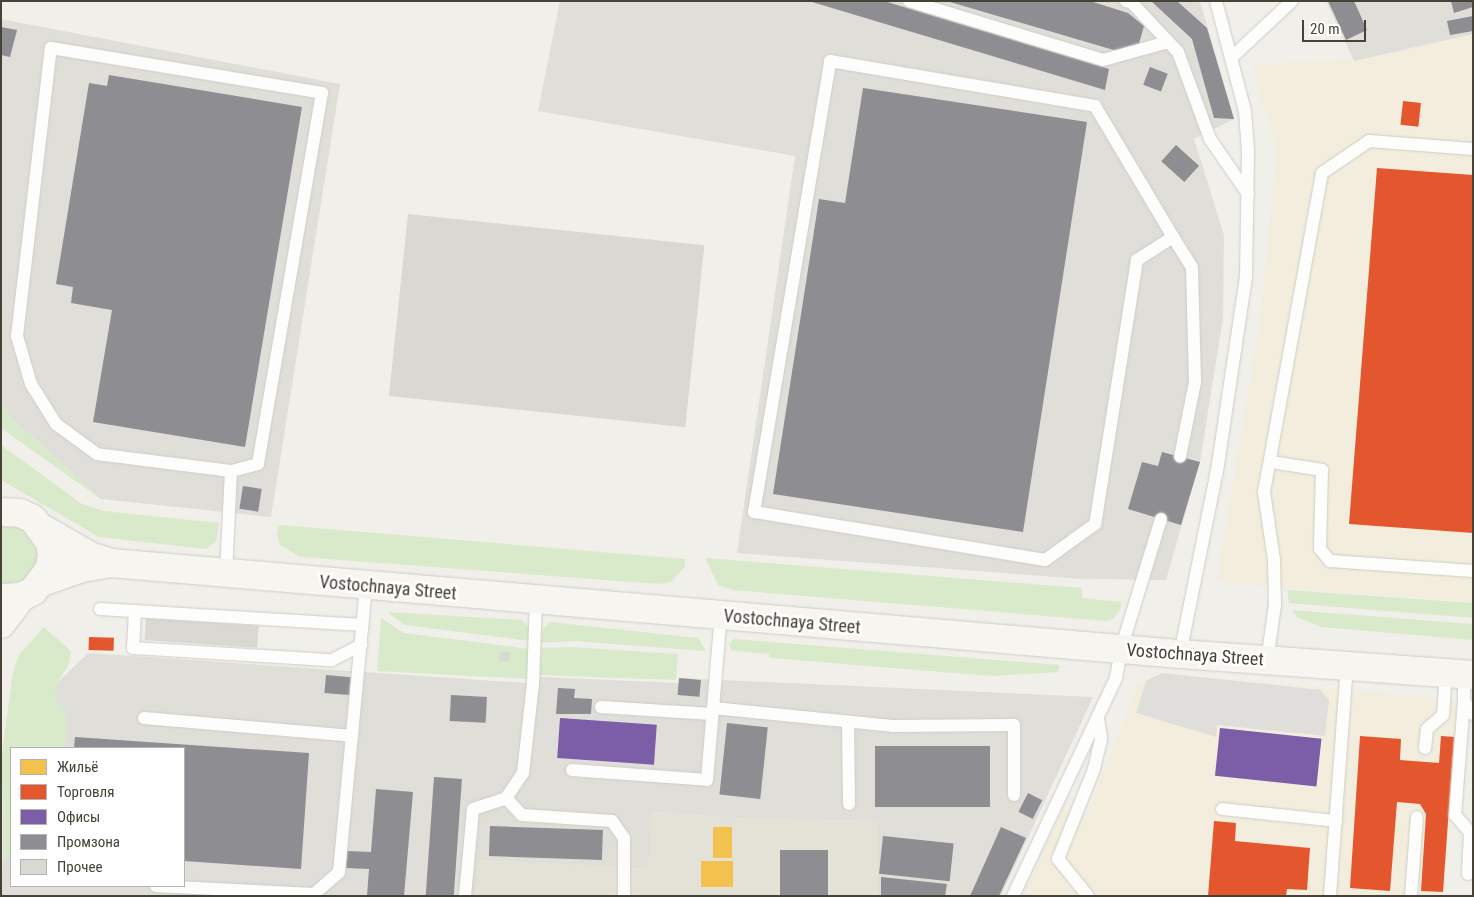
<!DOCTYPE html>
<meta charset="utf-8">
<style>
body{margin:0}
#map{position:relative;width:1474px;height:897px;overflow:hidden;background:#f0efea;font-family:"Roboto Condensed",sans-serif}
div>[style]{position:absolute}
.residential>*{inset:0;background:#e4e2d7}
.commercial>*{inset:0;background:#f2eddd}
.industrial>*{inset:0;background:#e0ded8}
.green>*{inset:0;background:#d9eacb}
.parking>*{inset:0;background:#dfdeda}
.homes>*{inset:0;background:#f2c14e;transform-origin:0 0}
.shops>*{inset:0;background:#e4572e;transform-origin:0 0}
.offices>*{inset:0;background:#7b5ea7;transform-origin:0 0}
.industry>*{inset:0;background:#8d8d92;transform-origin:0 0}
.building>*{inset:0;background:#dad8d2;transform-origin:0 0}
.roads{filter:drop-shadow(0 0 1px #cecdc7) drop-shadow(0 0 1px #cecdc7)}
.lane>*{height:12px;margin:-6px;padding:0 6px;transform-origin:6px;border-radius:6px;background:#fdfdfc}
.secondary>*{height:28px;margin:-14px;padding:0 14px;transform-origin:14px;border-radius:14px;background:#f6f5ef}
span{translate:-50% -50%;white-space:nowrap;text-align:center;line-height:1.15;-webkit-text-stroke:5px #fff;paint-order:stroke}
.street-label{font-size:18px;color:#464236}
.frame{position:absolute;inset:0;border:2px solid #464236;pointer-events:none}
.legend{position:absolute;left:10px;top:747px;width:175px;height:140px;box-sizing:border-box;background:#fff;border:1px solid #b5b3af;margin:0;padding:6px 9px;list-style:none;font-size:15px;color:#464236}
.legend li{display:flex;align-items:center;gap:10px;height:25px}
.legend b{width:25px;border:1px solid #b5b3af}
.scale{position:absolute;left:1302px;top:20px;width:64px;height:22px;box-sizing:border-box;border:2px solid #464236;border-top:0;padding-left:6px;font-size:15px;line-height:18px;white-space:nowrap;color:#464236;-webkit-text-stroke:4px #fff;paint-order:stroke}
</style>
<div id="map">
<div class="residential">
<i style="clip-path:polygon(652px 812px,750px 819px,878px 821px,878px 896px,476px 896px,478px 860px,648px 869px)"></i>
</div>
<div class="commercial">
<i style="clip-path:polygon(1473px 34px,1473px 602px,1225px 583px,1217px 577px,1260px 324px,1277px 144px,1258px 94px,1254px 63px,1354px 61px)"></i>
<i style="clip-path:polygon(1162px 673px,1454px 700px,1457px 706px,1445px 896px,1021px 896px,1064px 808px,1086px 817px,1138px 684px)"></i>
</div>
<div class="industrial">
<i style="clip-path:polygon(560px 1px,1200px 1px,1234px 119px,1194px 139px,1224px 235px,1223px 318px,1200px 462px,1166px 580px,1083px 579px,737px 553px,795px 156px,538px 111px)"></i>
<i style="clip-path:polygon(1326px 1px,1473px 1px,1473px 34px,1354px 61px)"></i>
<i style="clip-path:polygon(1px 19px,340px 84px,271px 517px,101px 499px,10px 417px,1px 400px)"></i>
<i style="clip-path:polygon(evenodd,88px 653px,539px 684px,541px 677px,679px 683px,679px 678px,1093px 697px,1001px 896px,878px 896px,878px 821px,750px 819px,653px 812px,648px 869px,479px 860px,476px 896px,1px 896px,10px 729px,88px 653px,11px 748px,184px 748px,184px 886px,11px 886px,11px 748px)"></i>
</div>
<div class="green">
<i style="clip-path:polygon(1px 400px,10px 417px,101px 499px,1px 428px)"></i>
<i style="clip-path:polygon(1px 445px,82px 504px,104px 511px,219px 523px,216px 542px,206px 549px,99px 537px,1px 480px)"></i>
<i style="clip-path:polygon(8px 523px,27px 530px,37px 546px,38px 556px,36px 565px,24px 580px,1px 585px,1px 524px)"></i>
<i style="clip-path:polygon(279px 525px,685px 559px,685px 567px,671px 582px,659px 584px,300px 557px,280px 545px,277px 534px)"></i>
<i style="clip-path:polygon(705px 558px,1082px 588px,1082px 598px,1121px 602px,1120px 610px,1113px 619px,1107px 621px,733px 590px,718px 585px)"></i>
<i style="clip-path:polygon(1287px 590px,1473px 603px,1473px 618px,1289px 603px)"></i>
<i style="clip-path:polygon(1292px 610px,1473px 624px,1472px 640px,1321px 627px,1297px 617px)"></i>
<i style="clip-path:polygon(387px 612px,522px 620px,530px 629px,530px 641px,405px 625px)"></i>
<i style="clip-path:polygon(381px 618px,404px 633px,529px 649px,527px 679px,377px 671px)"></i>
<i style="clip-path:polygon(550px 622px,698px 638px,706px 651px,572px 641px,541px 643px,542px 630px)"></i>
<i style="clip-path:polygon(44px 627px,71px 651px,69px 664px,56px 685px,55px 697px,67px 718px,65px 748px,11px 748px,11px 858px,3px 858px,2px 752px,13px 671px,20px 654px)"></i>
<i style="clip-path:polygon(734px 639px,1059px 665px,1058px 672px,992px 676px,769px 658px,769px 654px,732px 651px,729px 644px)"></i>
<i style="clip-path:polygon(572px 647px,678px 654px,676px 680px,539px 675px,541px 648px)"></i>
</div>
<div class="parking">
<i style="clip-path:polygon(1162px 673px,1320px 690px,1329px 700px,1325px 736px,1217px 725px,1216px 737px,1136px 713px,1146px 681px)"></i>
</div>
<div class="homes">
<i style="left:713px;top:827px;width:19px;height:31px"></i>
<i style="left:701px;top:861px;width:32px;height:26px"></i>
</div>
<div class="shops">
<i style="left:1403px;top:101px;width:18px;height:24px;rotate:6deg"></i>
<i style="clip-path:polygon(1377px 168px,1473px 175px,1473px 533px,1349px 524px)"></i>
<i style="left:89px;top:637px;width:25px;height:13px;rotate:2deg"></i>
<i style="clip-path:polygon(1360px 736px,1401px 739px,1400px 760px,1439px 763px,1441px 736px,1454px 737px,1443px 892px,1421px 891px,1426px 814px,1420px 804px,1397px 802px,1390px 891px,1350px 888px)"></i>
<i style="clip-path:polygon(1214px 821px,1236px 823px,1235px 841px,1310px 848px,1307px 890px,1287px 889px,1286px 896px,1208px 896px)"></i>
</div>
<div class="offices">
<i style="left:560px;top:718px;width:97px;height:40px;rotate:4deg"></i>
<i style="left:1220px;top:728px;width:102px;height:48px;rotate:6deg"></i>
</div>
<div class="industry">
<i style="clip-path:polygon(884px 1px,1109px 69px,1105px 90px,812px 2px)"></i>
<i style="clip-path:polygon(1090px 1px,1128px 13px,1144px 26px,1138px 47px,1117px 51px,950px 2px)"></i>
<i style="clip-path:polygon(1151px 1px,1177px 1px,1207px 28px,1234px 119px,1214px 118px,1192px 39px)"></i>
<i style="clip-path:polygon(1328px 1px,1354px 1px,1367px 30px,1346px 40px)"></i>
<i style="clip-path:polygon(1451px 1px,1473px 1px,1473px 7px,1454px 13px)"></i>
<i style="clip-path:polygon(1473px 16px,1473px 31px,1450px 35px,1447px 21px)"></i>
<i style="clip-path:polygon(1px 27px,17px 30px,10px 57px,1px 55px)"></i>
<i style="left:1150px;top:67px;width:19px;height:19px;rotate:21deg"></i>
<i style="clip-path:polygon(109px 75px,302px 107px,245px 447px,93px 422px,112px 310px,71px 303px,73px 287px,56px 284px,89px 83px,107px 86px)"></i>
<i style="clip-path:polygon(863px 88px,1087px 122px,1023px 532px,773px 494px,819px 199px,845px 203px)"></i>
<i style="left:1176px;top:145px;width:31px;height:22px;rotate:42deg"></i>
<i style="clip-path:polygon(1162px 452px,1200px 462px,1181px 525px,1128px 509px,1142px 462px,1158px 466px)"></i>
<i style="left:243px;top:486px;width:19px;height:23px;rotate:9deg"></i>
<i style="left:326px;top:675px;width:25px;height:18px;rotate:5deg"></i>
<i style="left:679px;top:678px;width:22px;height:17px;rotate:5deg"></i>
<i style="clip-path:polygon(558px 688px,575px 689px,574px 698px,592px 699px,591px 714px,556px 714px)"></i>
<i style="left:451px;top:695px;width:36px;height:26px;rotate:3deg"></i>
<i style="left:727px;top:723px;width:41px;height:72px;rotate:6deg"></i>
<i style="clip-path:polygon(75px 737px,309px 753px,301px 869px,184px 861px,184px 748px,74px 748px)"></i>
<i style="left:990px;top:746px;width:61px;height:115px;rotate:90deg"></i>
<i style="left:434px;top:777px;width:28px;height:119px;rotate:4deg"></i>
<i style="clip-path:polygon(376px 789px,413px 792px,404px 896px,367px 896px,369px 869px,346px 868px,347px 851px,371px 852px)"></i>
<i style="left:1028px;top:793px;width:16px;height:21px;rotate:27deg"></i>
<i style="left:490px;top:826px;width:113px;height:30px;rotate:2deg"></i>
<i style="clip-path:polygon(1001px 827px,1026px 838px,999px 896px,970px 896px)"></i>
<i style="left:883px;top:836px;width:71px;height:38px;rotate:6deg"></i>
<i style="left:780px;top:850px;width:48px;height:46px"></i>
<i style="clip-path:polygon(881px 877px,947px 884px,945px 896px,881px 896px)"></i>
</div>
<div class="building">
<i style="left:408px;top:214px;width:298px;height:183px;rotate:6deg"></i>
<i style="left:146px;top:618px;width:113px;height:22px;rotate:4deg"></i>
<i style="clip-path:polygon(500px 652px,510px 652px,509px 661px,499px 661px)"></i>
</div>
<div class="roads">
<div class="lane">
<i style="left:909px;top:1px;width:203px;rotate:16.9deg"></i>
<i style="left:1103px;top:60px;width:67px;rotate:-15.5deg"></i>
<i style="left:1126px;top:1px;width:6px;rotate:18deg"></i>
<i style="left:1132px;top:3px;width:67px;rotate:46.8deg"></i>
<i style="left:1178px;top:52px;width:93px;rotate:69.8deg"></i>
<i style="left:1210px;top:139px;width:67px;rotate:55.4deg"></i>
<i style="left:51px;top:48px;width:275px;rotate:9.4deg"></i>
<i style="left:322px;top:93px;width:376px;rotate:99.8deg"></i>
<i style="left:258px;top:464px;width:28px;rotate:165deg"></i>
<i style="left:231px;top:471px;width:135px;rotate:-172.8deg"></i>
<i style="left:97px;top:454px;width:51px;rotate:-143.8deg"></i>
<i style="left:56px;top:424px;width:47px;rotate:-122deg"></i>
<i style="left:31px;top:384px;width:50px;rotate:-106.3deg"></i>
<i style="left:17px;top:336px;width:290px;rotate:-83.3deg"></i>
<i style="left:1231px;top:58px;width:83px;rotate:-43.1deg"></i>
<i style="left:1173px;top:237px;width:43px;rotate:147.4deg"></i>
<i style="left:1137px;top:260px;width:267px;rotate:99deg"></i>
<i style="left:1095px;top:524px;width:62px;rotate:144.2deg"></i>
<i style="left:1045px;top:560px;width:295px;rotate:-170.6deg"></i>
<i style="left:754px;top:512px;width:457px;rotate:-80.4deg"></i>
<i style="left:830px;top:61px;width:269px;rotate:9.6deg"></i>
<i style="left:1095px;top:106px;width:152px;rotate:59.2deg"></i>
<i style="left:1173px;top:237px;width:36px;rotate:58deg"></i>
<i style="left:1192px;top:268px;width:114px;rotate:88.5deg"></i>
<i style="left:1195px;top:382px;width:76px;rotate:101.3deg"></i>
<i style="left:1271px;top:462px;width:52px;rotate:8.9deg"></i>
<i style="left:1322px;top:470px;width:79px;rotate:91.5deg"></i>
<i style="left:1320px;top:549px;width:16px;rotate:50deg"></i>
<i style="left:1330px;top:561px;width:143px;rotate:4deg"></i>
<i style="left:226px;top:573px;width:102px;rotate:-87.2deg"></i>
<i style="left:100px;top:609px;width:263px;rotate:3.5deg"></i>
<i style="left:135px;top:611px;width:37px;rotate:93deg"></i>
<i style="left:133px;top:648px;width:199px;rotate:3.5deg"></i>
<i style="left:332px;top:660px;width:33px;rotate:-27deg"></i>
<i style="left:1180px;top:654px;width:187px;rotate:-78.6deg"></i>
<i style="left:1217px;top:471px;width:195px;rotate:-81.5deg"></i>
<i style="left:1246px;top:278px;width:127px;rotate:-89.1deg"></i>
<i style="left:1248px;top:151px;width:40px;rotate:-94.3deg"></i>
<i style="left:1245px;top:111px;width:114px;rotate:-104.8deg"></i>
<i style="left:1267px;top:661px;width:57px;rotate:-81.9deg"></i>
<i style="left:1275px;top:605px;width:45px;rotate:-91.3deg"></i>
<i style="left:1274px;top:560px;width:69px;rotate:-98.4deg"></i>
<i style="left:1264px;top:492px;width:324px;rotate:-79.7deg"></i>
<i style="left:1322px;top:173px;width:57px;rotate:-34.2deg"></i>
<i style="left:1369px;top:141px;width:104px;rotate:4.4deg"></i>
<i style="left:1464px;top:674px;width:27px;rotate:90deg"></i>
<i style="left:1464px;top:701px;width:16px;rotate:55deg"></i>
<i style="left:1464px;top:701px;width:114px;rotate:94.5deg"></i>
<i style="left:1455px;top:815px;width:23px;rotate:49deg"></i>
<i style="left:1470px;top:832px;width:42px;rotate:92.7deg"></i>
<i style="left:601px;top:707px;width:111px;rotate:3.6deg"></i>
<i style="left:713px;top:708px;width:180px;rotate:5.7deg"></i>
<i style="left:892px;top:726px;width:122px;rotate:-0.5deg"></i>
<i style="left:1014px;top:725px;width:70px;rotate:90deg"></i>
<i style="left:144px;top:718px;width:209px;rotate:4.9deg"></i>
<i style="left:848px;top:722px;width:82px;rotate:89.3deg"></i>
<i style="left:1425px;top:748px;width:19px;rotate:-84deg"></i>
<i style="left:1427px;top:729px;width:21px;rotate:-41deg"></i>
<i style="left:1443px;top:715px;width:42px;rotate:-85.9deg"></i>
<i style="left:572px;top:770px;width:135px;rotate:4.2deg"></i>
<i style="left:707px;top:780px;width:166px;rotate:-85.2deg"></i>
<i style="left:506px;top:798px;width:23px;rotate:47deg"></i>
<i style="left:522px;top:815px;width:90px;rotate:3.8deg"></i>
<i style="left:612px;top:821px;width:21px;rotate:55deg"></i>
<i style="left:624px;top:838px;width:58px;rotate:90deg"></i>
<i style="left:1222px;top:809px;width:115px;rotate:6deg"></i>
<i style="left:156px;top:886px;width:158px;rotate:2.9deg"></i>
<i style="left:314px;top:894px;width:33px;rotate:-41deg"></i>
<i style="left:339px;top:872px;width:286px;rotate:-84.6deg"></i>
<i style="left:465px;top:896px;width:87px;rotate:-84.7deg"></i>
<i style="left:473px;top:809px;width:35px;rotate:-18deg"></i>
<i style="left:506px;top:798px;width:30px;rotate:-56deg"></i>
<i style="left:523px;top:773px;width:90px;rotate:-83.6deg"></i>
<i style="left:533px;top:684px;width:84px;rotate:-88deg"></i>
<i style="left:1013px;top:896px;width:241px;rotate:-64.7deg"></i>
<i style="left:1116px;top:678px;width:29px;rotate:-80deg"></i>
<i style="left:1121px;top:649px;width:136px;rotate:-72.9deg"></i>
<i style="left:1088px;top:896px;width:48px;rotate:-129deg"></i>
<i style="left:1058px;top:859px;width:97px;rotate:-68.2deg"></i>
<i style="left:1094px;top:769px;width:32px;rotate:-77deg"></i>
<i style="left:1101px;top:738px;width:20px;rotate:-99deg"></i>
<i style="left:1330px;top:896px;width:231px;rotate:-85.8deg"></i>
<i style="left:1411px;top:896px;width:79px;rotate:-85.7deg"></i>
</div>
<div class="secondary">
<i style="left:1px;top:512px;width:19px;rotate:3deg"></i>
<i style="left:20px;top:513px;width:14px;rotate:25deg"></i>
<i style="left:33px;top:519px;width:29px;rotate:54deg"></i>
<i style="left:50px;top:542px;width:14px;rotate:82deg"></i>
<i style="left:52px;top:556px;width:14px;rotate:102deg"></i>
<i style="left:49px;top:570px;width:26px;rotate:127deg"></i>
<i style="left:33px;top:591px;width:13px;rotate:153deg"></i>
<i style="left:21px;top:597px;width:20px;rotate:177deg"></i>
<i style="left:43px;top:529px;width:54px;rotate:29.9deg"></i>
<i style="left:90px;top:556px;width:22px;rotate:18deg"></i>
<i style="left:111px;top:563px;width:1073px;rotate:4.87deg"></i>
<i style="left:1180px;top:654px;width:294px;rotate:4.1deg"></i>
<i style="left:42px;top:582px;width:42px;rotate:-19.3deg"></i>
<i style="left:82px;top:568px;width:29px;rotate:-10deg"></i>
<i style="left:1px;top:624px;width:34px;rotate:-53deg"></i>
</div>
</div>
<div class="street-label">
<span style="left:388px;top:588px;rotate:5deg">Vostochnaya Street</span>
<span style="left:792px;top:622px;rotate:5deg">Vostochnaya Street</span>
<span style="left:1195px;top:655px;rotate:4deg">Vostochnaya Street</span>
</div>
<div class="frame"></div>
<ul class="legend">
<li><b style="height:14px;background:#f2c14e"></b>Жильё</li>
<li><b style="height:14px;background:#e4572e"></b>Торговля</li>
<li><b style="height:14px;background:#7b5ea7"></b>Офисы</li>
<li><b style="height:14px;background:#8d8d92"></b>Промзона</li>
<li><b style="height:14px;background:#dad8d2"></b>Прочее</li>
</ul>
<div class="scale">20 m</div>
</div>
